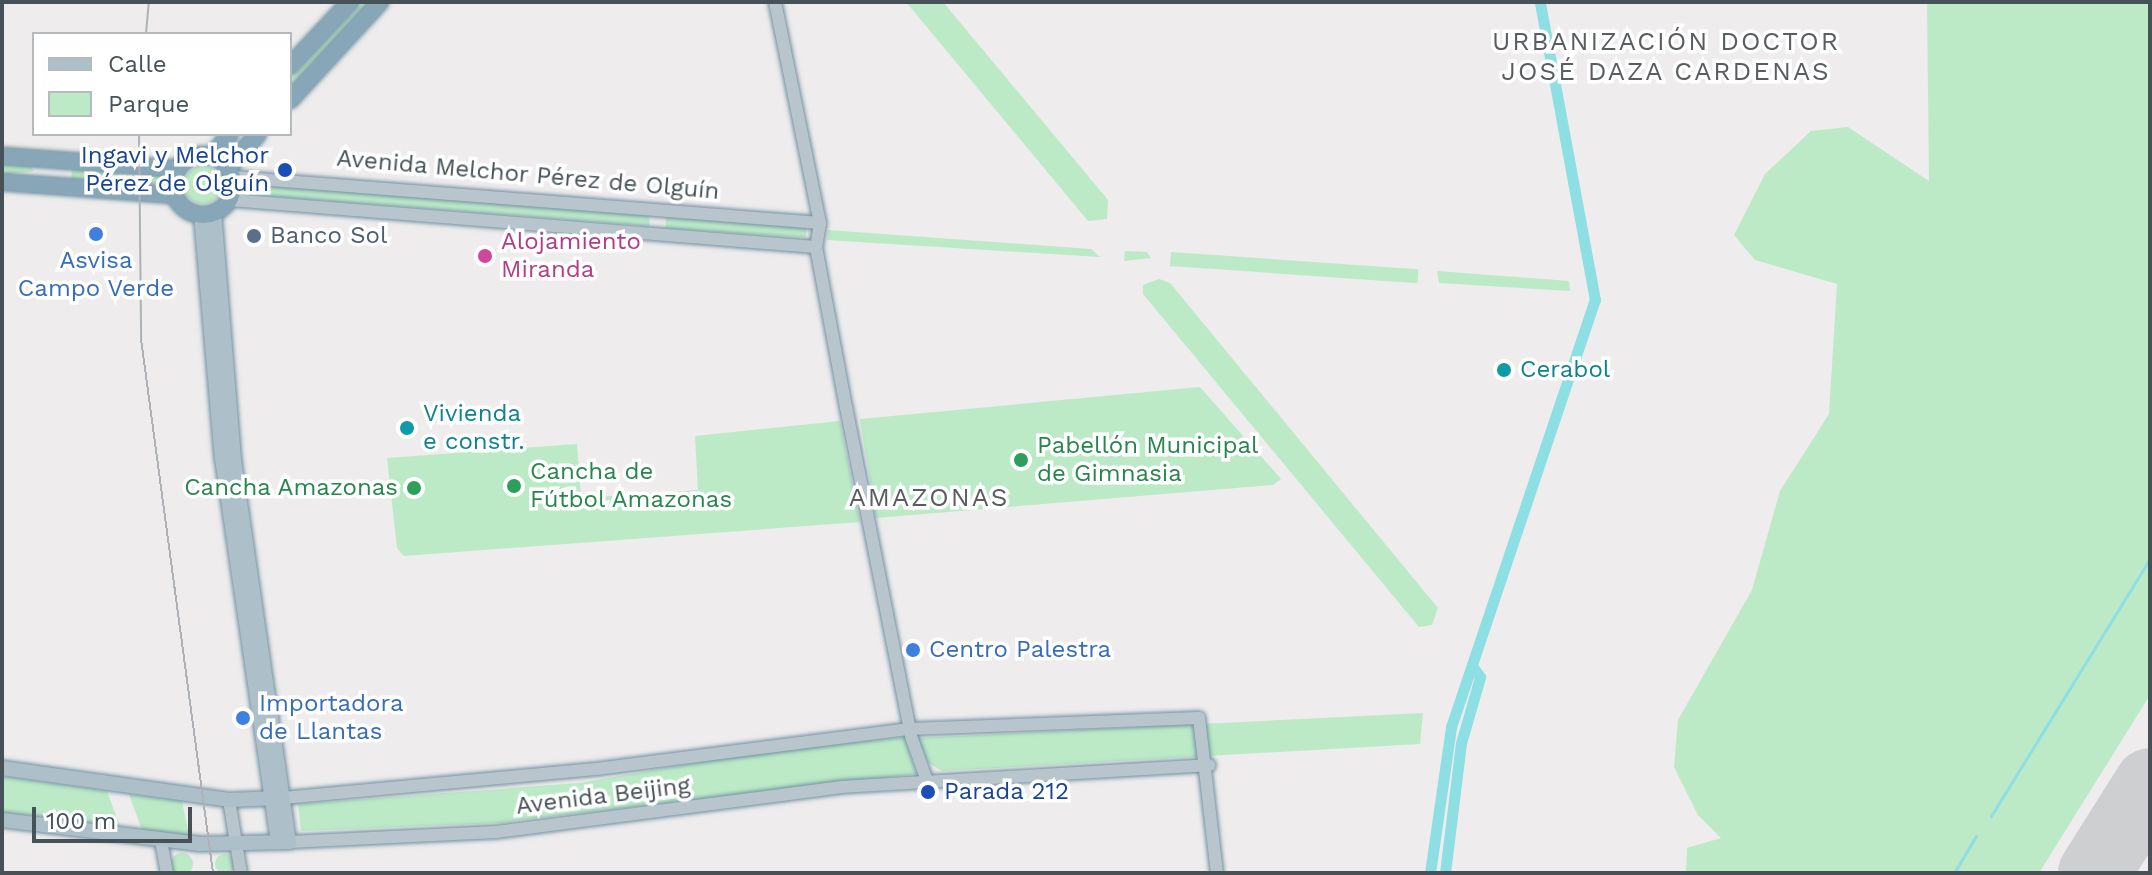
<!DOCTYPE html>
<meta charset="utf-8">
<style>
body{margin:0}
#map{position:relative;width:2152px;height:875px;overflow:hidden;background:#eeecec;font-family:"Work Sans",sans-serif}
div>[style]{position:absolute}
.green>*{inset:0;background:#bceac7;transform-origin:0 0}
.round{border-radius:50%}
.stream>*{height:3px;margin:-1.5px;padding:0 1.5px;transform-origin:1.5px;border-radius:1.5px;background:#8ddfe3}
.canal>*{height:11px;margin:-5.5px;padding:0 5.5px;transform-origin:5.5px;border-radius:5.5px;background:#8ddfe3}
.runway>*{height:72px;margin:-36px;padding:0 36px;transform-origin:36px;border-radius:36px;background:#cecfd1}
.roads{filter:drop-shadow(0 0 2px #7291a3) drop-shadow(0 0 2px #7291a3)}
.secondary>*{height:12px;margin:-6px;padding:0 6px;transform-origin:6px;border-radius:6px;background:#b9c5cc}
.primary>*{height:14px;margin:-7px;padding:0 7px;transform-origin:7px;border-radius:7px;background:#adc0c9}
.highway>*{height:16px;margin:-8px;padding:0 8px;transform-origin:8px;border-radius:8px;background:#87a6b7}
.highway>.ring{margin:-8px;padding:0;box-sizing:content-box;background:none;border:16px solid #87a6b7;border-radius:50%}
.tram>*{height:2px;margin:-1px;padding:0 1px;transform-origin:1px;border-radius:1px;background:#aeb2b6}
.dots>*{width:22px;height:22px;translate:-50% -50%;box-sizing:border-box;border:4px solid #fff;border-radius:50%}
span{translate:-50% -50%;white-space:nowrap;text-align:center;line-height:1.15;-webkit-text-stroke:7px #fff;paint-order:stroke}
.transit-label{font-size:24px;color:#164399}
.right{translate:-100% -50%;text-align:right}
.left{translate:0 -50%;text-align:left}
.street-label{font-size:24px;color:#465257}
.service-label{font-size:24px;color:#4e5e75}
.hotel-label{font-size:24px;color:#b23c85}
.shop-label{font-size:24px;color:#366cbe}
.culture-label{font-size:24px;color:#0d838f}
.leisure-label{font-size:24px;color:#27864d}
.neighbourhood-label{font-size:26px;color:#595d60;letter-spacing:2px}
.frame{position:absolute;inset:0;border:4px solid #465257;pointer-events:none}
.legend{position:absolute;left:32px;top:32px;width:260px;height:104px;box-sizing:border-box;background:#fff;border:2px solid #b5babc;margin:0;padding:10px 14px;list-style:none;font-size:24px;color:#465257}
.legend li{display:flex;align-items:center;gap:16px;height:40px}
.legend b{width:40px;border:2px solid #b5babc}
.scale{position:absolute;left:32px;top:807px;width:160px;height:36px;box-sizing:border-box;border:4px solid #465257;border-top:0;padding-left:10px;font-size:24px;line-height:28px;white-space:nowrap;color:#465257;-webkit-text-stroke:6px #fff;paint-order:stroke}
</style>
<div id="map">
<div class="green">
<i style="clip-path:polygon(362px 2px,370px 2px,290px 87px,290px 79px)"></i>
<i style="clip-path:polygon(906px 2px,943px 2px,1108px 200px,1107px 219px,1088px 221px)"></i>
<i style="clip-path:polygon(1927px 2px,2150px 2px,2150px 695px,2039px 873px,1686px 873px,1687px 848px,1721px 838px,1698px 815px,1674px 767px,1678px 720px,1752px 590px,1780px 491px,1829px 414px,1837px 284px,1755px 260px,1734px 235px,1765px 174px,1811px 131px,1848px 127px,1929px 181px)"></i>
<i style="clip-path:polygon(2px 162px,30px 164px,34px 171px,2px 175px)"></i>
<i class="round" style="left:184px;top:166px;width:38px;height:38px"></i>
<i style="left:72px;top:168px;width:47px;height:11px;rotate:5deg"></i>
<i style="clip-path:polygon(140px 174px,163px 175px,166px 184px,140px 185px)"></i>
<i style="clip-path:polygon(247px 181px,649px 215px,650px 226px,242px 194px)"></i>
<i style="left:666px;top:217px;width:141px;height:11px;rotate:4deg"></i>
<i style="clip-path:polygon(828px 230px,1091px 249px,1100px 257px,827px 240px)"></i>
<i style="clip-path:polygon(1125px 251px,1147px 252px,1151px 258px,1124px 261px)"></i>
<i style="left:1171px;top:252px;width:248px;height:14px;rotate:4deg"></i>
<i style="clip-path:polygon(1437px 271px,1569px 281px,1570px 291px,1439px 283px)"></i>
<i style="clip-path:polygon(1159px 279px,1170px 283px,1438px 608px,1432px 625px,1419px 627px,1143px 294px,1143px 285px)"></i>
<i style="clip-path:polygon(1200px 387px,1281px 479px,1273px 485px,876px 518px,860px 419px)"></i>
<i style="clip-path:polygon(840px 421px,860px 522px,404px 556px,397px 548px,387px 458px,577px 444px,581px 498px,698px 490px,695px 436px)"></i>
<i style="clip-path:polygon(1423px 713px,1420px 744px,942px 771px,928px 763px,917px 738px)"></i>
<i style="clip-path:polygon(905px 737px,916px 774px,497px 823px,301px 831px,298px 804px,579px 783px,752px 753px)"></i>
<i style="clip-path:polygon(2px 776px,107px 791px,120px 827px,2px 812px)"></i>
<i style="clip-path:polygon(129px 794px,182px 801px,189px 836px,142px 830px)"></i>
<i class="round" style="left:171px;top:853px;width:22px;height:22px"></i>
<i class="round" style="left:215px;top:854px;width:20px;height:20px"></i>
</div>
<div class="stream">
<i style="left:1991px;top:816px;width:302px;rotate:-58.3deg"></i>
<i style="left:1954px;top:873px;width:43px;rotate:-59.3deg"></i>
</div>
<div class="canal">
<i style="left:1430px;top:873px;width:148px;rotate:-81.8deg"></i>
<i style="left:1451px;top:727px;width:451px;rotate:-71.4deg"></i>
<i style="left:1595px;top:300px;width:303px;rotate:-100.5deg"></i>
<i style="left:1445px;top:873px;width:131px;rotate:-83deg"></i>
<i style="left:1461px;top:743px;width:69px;rotate:-73.9deg"></i>
<i style="left:1480px;top:677px;width:14px;rotate:-126deg"></i>
</div>
<div class="runway">
<i style="left:2094px;top:873px;width:105px;rotate:-57.8deg"></i>
</div>
<div class="roads">
<div class="secondary">
<i style="left:775px;top:2px;width:226px;rotate:78.5deg"></i>
<i style="left:820px;top:223px;width:24px;rotate:99deg"></i>
<i style="left:816px;top:247px;width:163px;rotate:79.4deg"></i>
<i style="left:846px;top:407px;width:338px;rotate:78.8deg"></i>
<i style="left:912px;top:739px;width:45px;rotate:70.3deg"></i>
<i style="left:233px;top:177px;width:589px;rotate:4.48deg"></i>
<i style="left:230px;top:200px;width:588px;rotate:4.59deg"></i>
<i style="left:283px;top:798px;width:322px;rotate:-5.3deg"></i>
<i style="left:604px;top:768px;width:308px;rotate:-7.3deg"></i>
<i style="left:910px;top:729px;width:289px;rotate:-2.2deg"></i>
<i style="left:1199px;top:718px;width:156px;rotate:83.4deg"></i>
<i style="left:229px;top:800px;width:74px;rotate:80.7deg"></i>
<i style="left:161px;top:840px;width:34px;rotate:80deg"></i>
<i style="left:289px;top:842px;width:207px;rotate:-2.8deg"></i>
<i style="left:496px;top:832px;width:349px;rotate:-7.4deg"></i>
<i style="left:842px;top:787px;width:368px;rotate:-3.4deg"></i>
</div>
<div class="primary">
<i style="left:201px;top:215px;width:244px;rotate:85.1deg"></i>
<i style="left:222px;top:458px;width:388px;rotate:81.7deg"></i>
<i style="left:2px;top:768px;width:229px;rotate:8deg"></i>
<i style="left:229px;top:800px;width:49px;rotate:-2.3deg"></i>
<i style="left:2px;top:820px;width:198px;rotate:6.9deg"></i>
<i style="left:199px;top:844px;width:90px;rotate:-1.3deg"></i>
<i style="left:289px;top:842px;width:386px;rotate:-98.2deg"></i>
<i style="left:234px;top:460px;width:248px;rotate:-94.6deg"></i>
</div>
<div class="highway">
<i style="left:290px;top:66px;width:88px;rotate:-46.8deg"></i>
<i style="left:290px;top:100px;width:133px;rotate:-47.4deg"></i>
<i class="ring" style="left:173px;top:155px;width:44px;height:44px"></i>
<i style="left:2px;top:156px;width:176px;rotate:4.2deg"></i>
<i style="left:212px;top:156px;width:28px;rotate:-51deg"></i>
<i style="left:228px;top:168px;width:45px;rotate:-48.6deg"></i>
<i style="left:2px;top:182px;width:173px;rotate:4.3deg"></i>
</div>
</div>
<div class="tram">
<i style="left:146px;top:34px;width:32px;rotate:-85deg"></i>
<i style="left:139px;top:134px;width:205px;rotate:89.4deg"></i>
<i style="left:141px;top:339px;width:539px;rotate:82.32deg"></i>
</div>
<div class="dots">
<i style="left:285px;top:170px;background:#1a4fb4"></i>
<i style="left:96px;top:234px;background:#3f7fe0"></i>
<i style="left:254px;top:236px;background:#5c6f8a"></i>
<i style="left:485px;top:256px;background:#d1479c"></i>
<i style="left:1504px;top:370px;background:#0f9aa8"></i>
<i style="left:407px;top:428px;background:#0f9aa8"></i>
<i style="left:1021px;top:460px;background:#2e9e5b"></i>
<i style="left:514px;top:486px;background:#2e9e5b"></i>
<i style="left:414px;top:488px;background:#2e9e5b"></i>
<i style="left:913px;top:650px;background:#3f7fe0"></i>
<i style="left:243px;top:718px;background:#3f7fe0"></i>
<i style="left:928px;top:792px;background:#1a4fb4"></i>
</div>
<div class="transit-label">
<span class="right" style="left:269px;top:170px">Ingavi y Melchor<br>Pérez de Olguín</span>
<span class="left" style="left:944px;top:792px">Parada 212</span>
</div>
<div class="street-label">
<span style="left:528px;top:175px;rotate:5deg">Avenida Melchor Pérez de Olguín</span>
<span style="left:603px;top:796px;rotate:-7deg">Avenida Beijing</span>
</div>
<div class="service-label">
<span class="left" style="left:270px;top:236px">Banco Sol</span>
</div>
<div class="hotel-label">
<span class="left" style="left:501px;top:256px">Alojamiento<br>Miranda</span>
</div>
<div class="shop-label">
<span style="left:96px;top:275px">Asvisa<br>Campo Verde</span>
<span class="left" style="left:929px;top:650px">Centro Palestra</span>
<span class="left" style="left:259px;top:718px">Importadora<br>de Llantas</span>
</div>
<div class="culture-label">
<span class="left" style="left:1520px;top:370px">Cerabol</span>
<span class="left" style="left:423px;top:428px">Vivienda<br>e constr.</span>
</div>
<div class="leisure-label">
<span class="left" style="left:1037px;top:460px">Pabellón Municipal<br>de Gimnasia</span>
<span class="left" style="left:530px;top:486px">Cancha de<br>Fútbol Amazonas</span>
<span class="right" style="left:398px;top:488px">Cancha Amazonas</span>
</div>
<div class="neighbourhood-label">
<span style="left:1666px;top:57px">URBANIZACIÓN DOCTOR<br>JOSÉ DAZA CARDENAS</span>
<span style="left:929px;top:498px">AMAZONAS</span>
</div>
<div class="frame"></div>
<ul class="legend">
<li><b style="height:10px;background:#adc0c9"></b>Calle</li>
<li><b style="height:22px;background:#bceac7"></b>Parque</li>
</ul>
<div class="scale">100 m</div>
</div>
